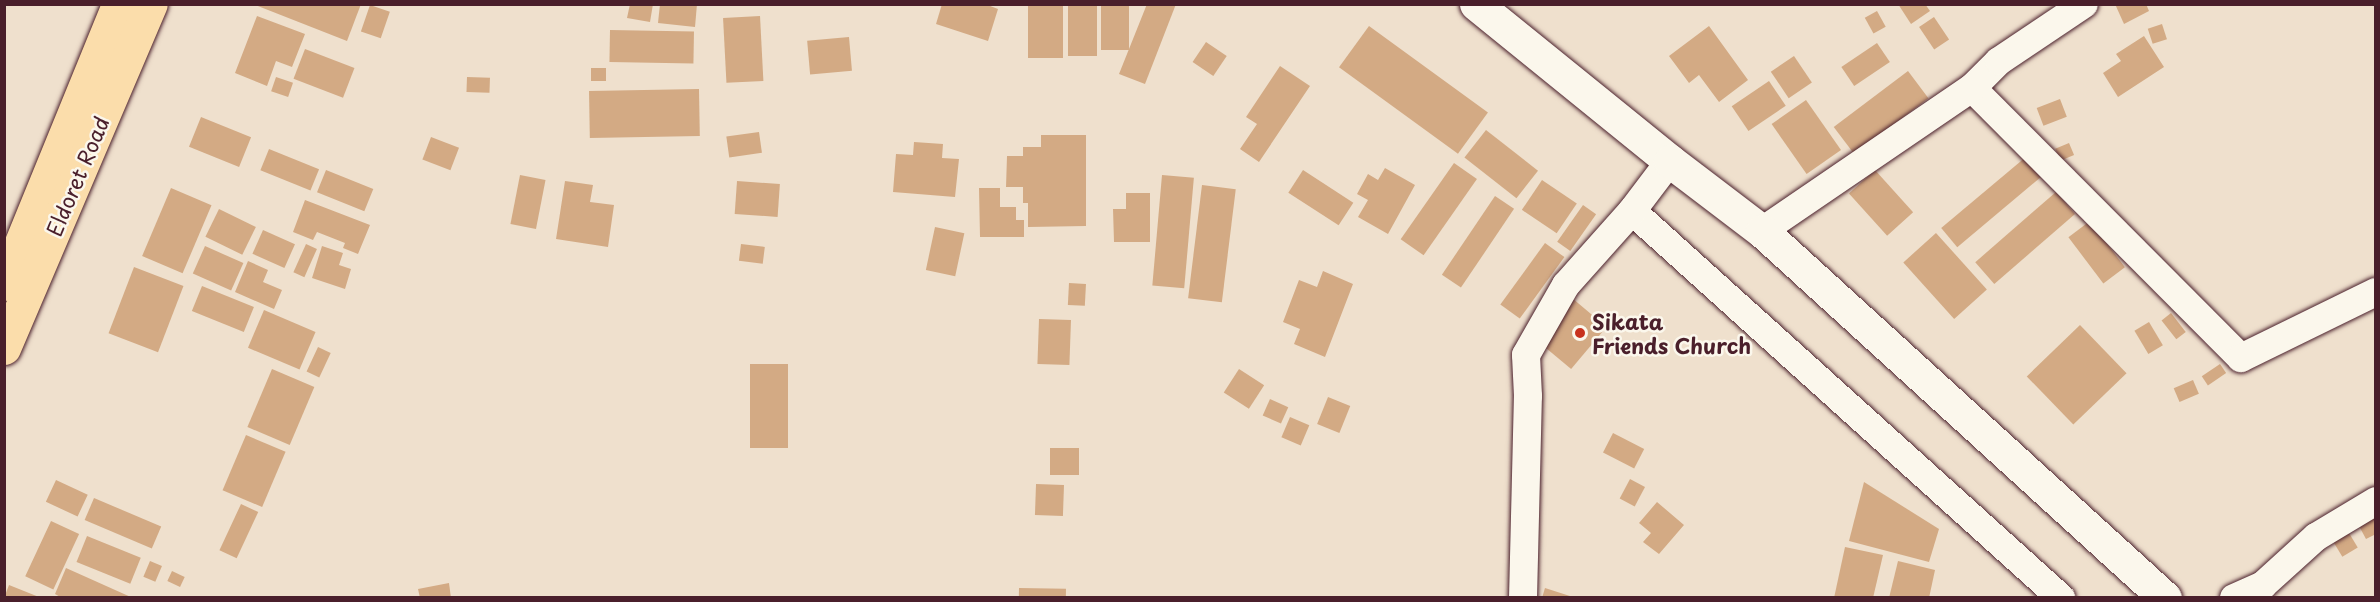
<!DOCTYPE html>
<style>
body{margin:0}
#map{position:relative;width:2380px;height:602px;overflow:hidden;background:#efe0cd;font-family:"Playpen Sans",sans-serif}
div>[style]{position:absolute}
.building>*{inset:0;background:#d3aa84;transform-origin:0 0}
.roads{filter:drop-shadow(0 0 2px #4a1f2b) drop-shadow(0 0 2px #4a1f2b)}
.minor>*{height:28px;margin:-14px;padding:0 14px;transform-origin:14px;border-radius:14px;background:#fbf7ec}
.tertiary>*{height:33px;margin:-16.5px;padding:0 16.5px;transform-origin:16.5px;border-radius:16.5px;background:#fbf7ec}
.trunk>*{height:33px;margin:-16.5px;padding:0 16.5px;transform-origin:16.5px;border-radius:16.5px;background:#fbddab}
.dots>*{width:16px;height:16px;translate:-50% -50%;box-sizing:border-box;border:3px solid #fbf7ec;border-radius:50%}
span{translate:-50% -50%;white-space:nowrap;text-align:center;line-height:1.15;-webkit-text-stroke:5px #fbf7ec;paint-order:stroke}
.street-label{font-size:21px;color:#4a1f2b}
.poi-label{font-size:21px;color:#4a1f2b;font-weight:700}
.left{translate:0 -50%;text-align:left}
.frame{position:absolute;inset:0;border:6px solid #4a1f2b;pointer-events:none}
</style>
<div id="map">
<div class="building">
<i style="clip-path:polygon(253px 4px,361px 4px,347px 41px)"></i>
<i style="clip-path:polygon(630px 4px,653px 4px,650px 22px,627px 18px)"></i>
<i style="clip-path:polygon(660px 4px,697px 4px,695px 27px,658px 23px)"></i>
<i style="clip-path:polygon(942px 4px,985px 4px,998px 9px,988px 41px,936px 24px)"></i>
<i style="left:1068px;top:4px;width:29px;height:52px"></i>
<i style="left:1101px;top:4px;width:28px;height:46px"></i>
<i style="clip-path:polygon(1147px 4px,1176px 4px,1145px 84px,1119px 74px)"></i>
<i style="clip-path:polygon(1898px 4px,1925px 4px,1930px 11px,1911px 24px)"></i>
<i style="clip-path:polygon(2115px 4px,2146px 4px,2149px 11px,2124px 24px)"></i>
<i style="left:370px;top:5px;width:21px;height:28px;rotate:19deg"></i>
<i style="left:1028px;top:5px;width:35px;height:53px"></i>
<i style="left:1877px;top:11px;width:18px;height:14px;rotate:61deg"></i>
<i style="clip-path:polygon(257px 16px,305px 34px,292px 67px,276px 61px,267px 86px,235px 73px)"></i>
<i style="left:760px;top:16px;width:65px;height:37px;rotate:87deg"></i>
<i style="left:1934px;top:17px;width:27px;height:18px;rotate:56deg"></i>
<i style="left:2162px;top:24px;width:16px;height:15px;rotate:72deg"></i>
<i style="left:1369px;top:26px;width:147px;height:51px;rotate:36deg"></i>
<i style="clip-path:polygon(1709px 26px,1748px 80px,1719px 102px,1699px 75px,1689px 83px,1669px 56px)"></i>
<i style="left:610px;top:30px;width:84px;height:32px;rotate:1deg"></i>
<i style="clip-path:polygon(2144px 36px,2164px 67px,2118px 97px,2103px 73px,2121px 61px,2116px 54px)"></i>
<i style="left:849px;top:37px;width:34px;height:42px;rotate:85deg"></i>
<i style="left:1206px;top:42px;width:25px;height:24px;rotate:34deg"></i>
<i style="left:1877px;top:43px;width:23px;height:43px;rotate:56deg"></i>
<i style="left:305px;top:49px;width:53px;height:32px;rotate:21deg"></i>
<i style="left:1794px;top:56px;width:32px;height:28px;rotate:56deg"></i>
<i style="clip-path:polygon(1280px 66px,1310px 86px,1259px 162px,1240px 149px,1257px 124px,1246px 117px)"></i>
<i style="left:591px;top:68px;width:15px;height:13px"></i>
<i style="left:1908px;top:71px;width:34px;height:93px;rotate:53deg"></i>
<i style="left:276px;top:77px;width:18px;height:15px;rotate:19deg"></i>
<i style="left:467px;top:77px;width:23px;height:15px;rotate:2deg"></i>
<i style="left:1769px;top:81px;width:30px;height:45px;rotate:56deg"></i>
<i style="left:699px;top:89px;width:47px;height:110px;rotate:89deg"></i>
<i style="left:2060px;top:99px;width:19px;height:25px;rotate:69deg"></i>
<i style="left:1806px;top:100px;width:61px;height:42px;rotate:55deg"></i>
<i style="left:201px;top:117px;width:54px;height:32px;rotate:22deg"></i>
<i style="left:1486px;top:130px;width:66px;height:35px;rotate:38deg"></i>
<i style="left:759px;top:132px;width:21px;height:33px;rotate:82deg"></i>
<i style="clip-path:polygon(1041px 135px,1086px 135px,1086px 226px,1028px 227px,1028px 203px,1023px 203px,1023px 187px,1006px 187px,1007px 156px,1023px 156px,1023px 147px,1041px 147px)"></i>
<i style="left:431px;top:137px;width:30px;height:24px;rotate:21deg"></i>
<i style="clip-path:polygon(914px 142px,943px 144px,942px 158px,959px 159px,955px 197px,893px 192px,896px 154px,913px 155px)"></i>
<i style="left:2069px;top:143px;width:13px;height:15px;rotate:67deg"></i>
<i style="left:269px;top:149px;width:54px;height:23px;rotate:22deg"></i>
<i style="left:2027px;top:156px;width:25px;height:112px;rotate:50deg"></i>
<i style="left:1454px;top:163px;width:28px;height:93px;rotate:35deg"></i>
<i style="clip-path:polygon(1385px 168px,1415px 185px,1388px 234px,1358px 217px,1368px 200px,1357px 194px,1368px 174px,1378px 180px)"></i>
<i style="left:326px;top:170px;width:51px;height:24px;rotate:22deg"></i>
<i style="left:1303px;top:170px;width:60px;height:27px;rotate:33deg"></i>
<i style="left:1875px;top:170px;width:57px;height:35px;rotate:48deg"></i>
<i style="left:520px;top:175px;width:26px;height:50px;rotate:11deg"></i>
<i style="left:1162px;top:175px;width:32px;height:111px;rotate:5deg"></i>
<i style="left:1542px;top:180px;width:42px;height:36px;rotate:34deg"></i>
<i style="clip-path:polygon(565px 181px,593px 185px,590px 202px,614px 205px,608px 247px,556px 239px)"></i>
<i style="left:737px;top:181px;width:43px;height:33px;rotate:4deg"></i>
<i style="left:1202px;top:185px;width:34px;height:114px;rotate:7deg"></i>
<i style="left:171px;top:188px;width:44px;height:74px;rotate:23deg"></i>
<i style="clip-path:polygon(979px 188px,1000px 188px,1000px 207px,1016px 207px,1016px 220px,1024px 220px,1024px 237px,980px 237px)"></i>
<i style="left:2056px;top:192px;width:29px;height:107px;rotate:49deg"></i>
<i style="clip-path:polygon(1126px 193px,1150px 193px,1150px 242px,1114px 242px,1113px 209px,1126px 209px)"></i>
<i style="left:1495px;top:196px;width:23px;height:95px;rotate:34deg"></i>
<i style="clip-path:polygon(305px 200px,370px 225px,358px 254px,343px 248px,345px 243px,317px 232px,313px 240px,293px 232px)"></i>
<i style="left:1583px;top:205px;width:16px;height:45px;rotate:35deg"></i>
<i style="left:219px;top:209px;width:41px;height:31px;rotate:26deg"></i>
<i style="left:2090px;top:221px;width:58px;height:27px;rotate:53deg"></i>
<i style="left:935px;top:227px;width:30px;height:44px;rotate:12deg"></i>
<i style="left:263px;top:230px;width:35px;height:26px;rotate:24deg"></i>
<i style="left:1936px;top:233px;width:76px;height:44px;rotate:48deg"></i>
<i style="left:1545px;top:243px;width:24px;height:76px;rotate:36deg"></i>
<i style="left:306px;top:244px;width:12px;height:31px;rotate:24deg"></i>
<i style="left:741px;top:244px;width:24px;height:17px;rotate:7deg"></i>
<i style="left:205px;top:246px;width:42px;height:30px;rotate:24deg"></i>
<i style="clip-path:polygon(322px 246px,343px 253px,339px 265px,351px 269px,345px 289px,312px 278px)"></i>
<i style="clip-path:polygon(248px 261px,268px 270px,263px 282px,282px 290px,274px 309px,235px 292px)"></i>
<i style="left:134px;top:267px;width:53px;height:71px;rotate:21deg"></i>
<i style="clip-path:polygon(1323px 271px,1353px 284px,1325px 357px,1294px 344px,1300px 329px,1283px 322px,1299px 280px,1317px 287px)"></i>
<i style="left:1069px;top:283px;width:17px;height:22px;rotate:3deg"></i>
<i style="left:202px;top:286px;width:56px;height:27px;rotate:22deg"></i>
<i style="left:1572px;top:298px;width:45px;height:55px;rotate:40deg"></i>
<i style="left:264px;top:310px;width:56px;height:41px;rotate:23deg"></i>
<i style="left:2171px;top:313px;width:24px;height:12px;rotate:52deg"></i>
<i style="left:1039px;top:319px;width:32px;height:45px;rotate:2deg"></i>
<i style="left:2149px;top:322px;width:27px;height:17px;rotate:59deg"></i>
<i style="left:2080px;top:325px;width:67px;height:74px;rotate:46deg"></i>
<i style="left:318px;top:347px;width:14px;height:27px;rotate:25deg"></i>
<i style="left:788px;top:364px;width:84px;height:38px;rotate:90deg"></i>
<i style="left:2220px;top:364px;width:11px;height:22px;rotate:56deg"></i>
<i style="left:272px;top:369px;width:46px;height:63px;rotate:23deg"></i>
<i style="left:1239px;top:369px;width:30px;height:28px;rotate:33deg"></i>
<i style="left:2193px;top:380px;width:15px;height:21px;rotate:67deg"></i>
<i style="left:1328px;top:397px;width:24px;height:29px;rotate:22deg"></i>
<i style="left:1270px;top:399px;width:20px;height:18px;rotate:24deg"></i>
<i style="left:1290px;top:417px;width:21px;height:22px;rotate:23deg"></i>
<i style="left:1613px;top:433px;width:35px;height:22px;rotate:27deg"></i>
<i style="left:246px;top:435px;width:43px;height:60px;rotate:23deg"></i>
<i style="left:1079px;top:448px;width:27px;height:29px;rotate:90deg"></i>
<i style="left:1630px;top:479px;width:17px;height:22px;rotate:28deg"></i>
<i style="left:56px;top:480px;width:35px;height:24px;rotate:25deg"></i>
<i style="clip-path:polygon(1864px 482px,1939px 529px,1929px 562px,1849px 541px)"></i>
<i style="left:1064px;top:485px;width:31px;height:28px;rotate:92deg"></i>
<i style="left:94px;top:498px;width:73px;height:24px;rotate:23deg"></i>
<i style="clip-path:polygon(1657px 502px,1684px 525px,1659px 554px,1643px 542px,1651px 533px,1639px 523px)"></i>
<i style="left:241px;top:504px;width:19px;height:51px;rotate:25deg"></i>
<i style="clip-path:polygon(2376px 517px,2376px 534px,2366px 539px,2359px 526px)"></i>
<i style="left:51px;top:521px;width:31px;height:61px;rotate:25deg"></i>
<i style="left:2349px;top:533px;width:17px;height:18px;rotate:59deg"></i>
<i style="left:87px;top:536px;width:58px;height:28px;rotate:22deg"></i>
<i style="clip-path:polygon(1845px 547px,1883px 555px,1873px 598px,1834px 598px)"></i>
<i style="left:150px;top:561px;width:13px;height:17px;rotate:23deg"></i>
<i style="clip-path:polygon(1898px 561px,1935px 570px,1929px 598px,1889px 598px)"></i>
<i style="clip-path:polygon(66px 568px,133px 598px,62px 598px,55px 594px)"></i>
<i style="left:172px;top:571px;width:14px;height:11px;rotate:25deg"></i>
<i style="clip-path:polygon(449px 583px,451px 598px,420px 598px,418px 589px)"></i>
<i style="clip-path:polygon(9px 585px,39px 597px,39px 598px,4px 598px)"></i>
<i style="left:1019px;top:588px;width:47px;height:10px;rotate:1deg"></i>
<i style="clip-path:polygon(1545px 588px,1573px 597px,1573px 598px,1542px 598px)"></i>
</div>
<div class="roads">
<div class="minor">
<i style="left:1972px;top:88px;width:381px;rotate:45.1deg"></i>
<i style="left:2241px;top:358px;width:150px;rotate:-26.1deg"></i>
<i style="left:1632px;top:211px;width:578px;rotate:42.05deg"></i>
<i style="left:1762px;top:231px;width:254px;rotate:-34.3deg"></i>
<i style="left:1972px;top:88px;width:38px;rotate:-45deg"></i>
<i style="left:1999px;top:61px;width:102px;rotate:-33.8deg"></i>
<i style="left:1523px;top:598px;width:202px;rotate:-88.6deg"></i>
<i style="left:1528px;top:396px;width:41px;rotate:-92.8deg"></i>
<i style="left:1526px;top:355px;width:81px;rotate:-60.3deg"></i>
<i style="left:1566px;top:285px;width:99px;rotate:-48.3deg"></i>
<i style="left:1632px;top:211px;width:63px;rotate:-52.8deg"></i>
<i style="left:2234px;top:598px;width:32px;rotate:-24deg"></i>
<i style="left:2263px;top:585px;width:72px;rotate:-42.2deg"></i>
<i style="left:2316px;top:537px;width:70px;rotate:-31deg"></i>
</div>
<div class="tertiary">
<i style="left:1476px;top:4px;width:250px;rotate:39deg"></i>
<i style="left:1670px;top:161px;width:116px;rotate:37.3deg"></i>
<i style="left:1762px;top:231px;width:545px;rotate:42.32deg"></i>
</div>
<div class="trunk">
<i style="left:4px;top:284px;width:302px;rotate:-67.8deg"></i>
<i style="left:4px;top:348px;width:374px;rotate:-66.9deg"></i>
</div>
</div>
<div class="dots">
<i style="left:1580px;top:333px;background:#c8321e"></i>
</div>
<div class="street-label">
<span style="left:77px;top:176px;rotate:-67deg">Eldoret Road</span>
</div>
<div class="poi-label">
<span class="left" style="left:1592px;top:333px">Sikata<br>Friends Church</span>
</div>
<div class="frame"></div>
</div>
